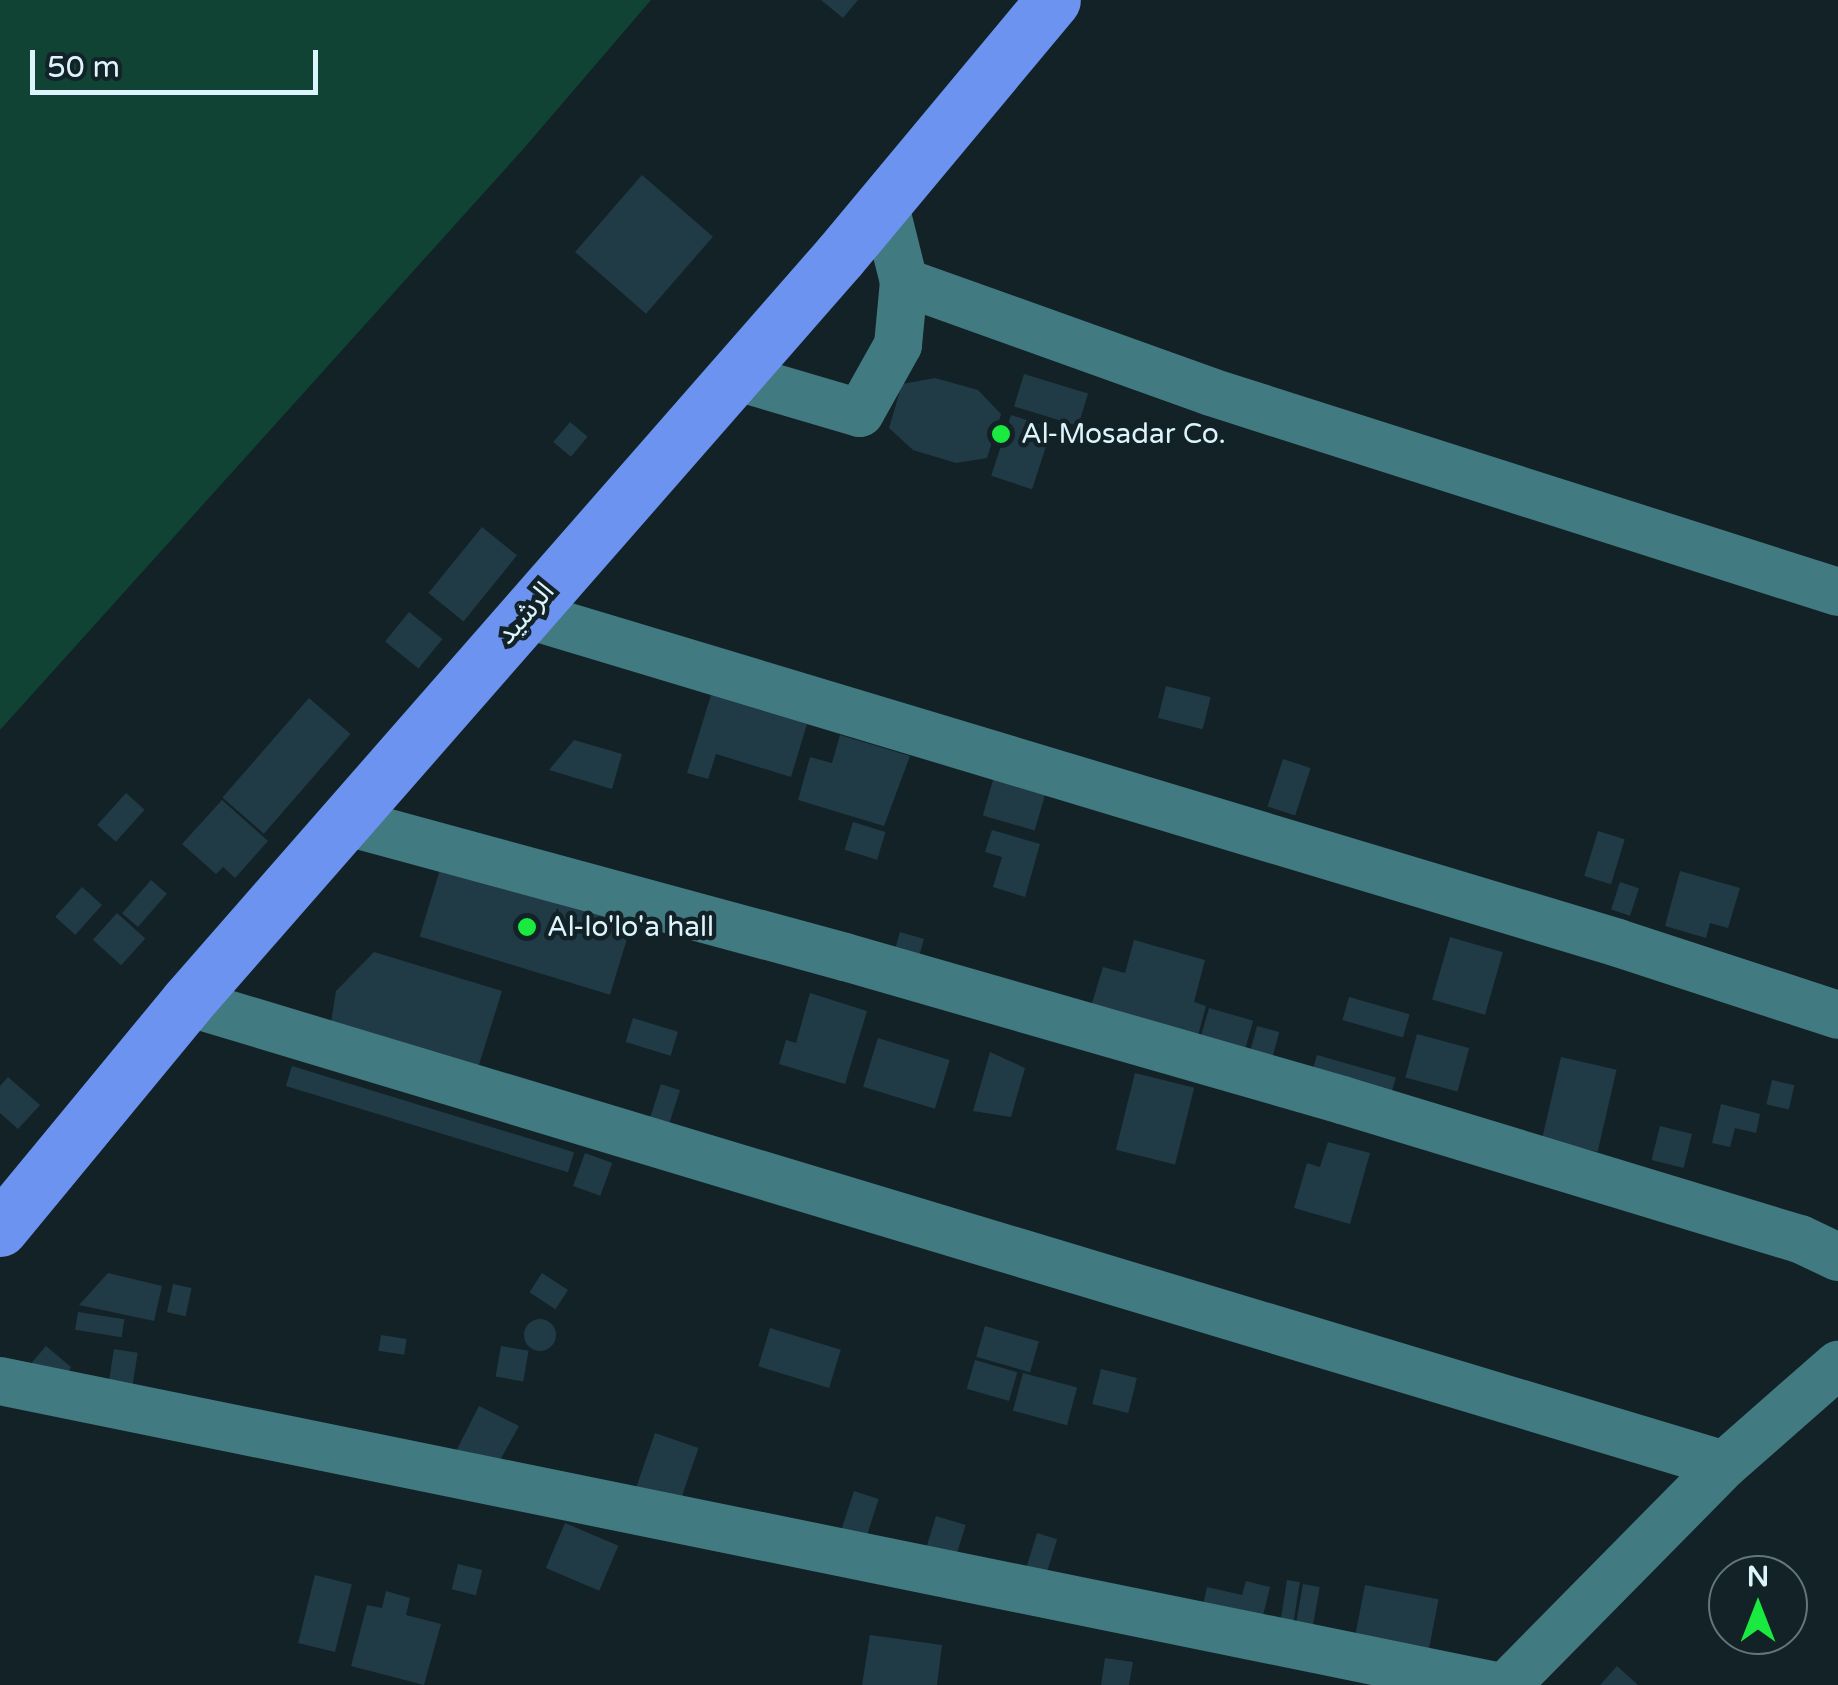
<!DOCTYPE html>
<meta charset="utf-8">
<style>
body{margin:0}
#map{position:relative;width:1838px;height:1685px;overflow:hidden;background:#122227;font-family:"Varela Round","Noto Sans Arabic",sans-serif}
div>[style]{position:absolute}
.water>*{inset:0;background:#104334}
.building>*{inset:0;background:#203b46;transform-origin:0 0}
.round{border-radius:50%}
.minor>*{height:48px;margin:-24px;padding:0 24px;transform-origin:24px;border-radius:24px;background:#427a82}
.major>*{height:55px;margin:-27.5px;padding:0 27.5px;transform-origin:27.5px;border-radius:27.5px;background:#6d93f1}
.dots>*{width:28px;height:28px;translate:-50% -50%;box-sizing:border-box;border:5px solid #122227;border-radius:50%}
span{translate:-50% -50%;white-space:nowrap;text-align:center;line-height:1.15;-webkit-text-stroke:9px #122227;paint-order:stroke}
.poi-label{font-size:28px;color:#dcf5fc}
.left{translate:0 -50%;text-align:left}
.street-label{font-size:28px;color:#dcf5fc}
.north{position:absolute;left:1708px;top:1555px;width:100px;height:100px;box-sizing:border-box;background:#122227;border:2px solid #63767c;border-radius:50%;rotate:0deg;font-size:28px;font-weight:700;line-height:40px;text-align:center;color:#dcf5fc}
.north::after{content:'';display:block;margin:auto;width:35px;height:45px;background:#1aea40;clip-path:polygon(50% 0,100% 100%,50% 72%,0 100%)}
.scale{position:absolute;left:30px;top:50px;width:288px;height:45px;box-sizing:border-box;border:5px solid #dcf5fc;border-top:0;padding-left:12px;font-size:30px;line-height:35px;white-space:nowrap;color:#dcf5fc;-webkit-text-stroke:8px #122227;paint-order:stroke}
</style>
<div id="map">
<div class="water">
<i style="clip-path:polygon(0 0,651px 0,525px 147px,0 730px)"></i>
</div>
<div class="building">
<i style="clip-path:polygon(821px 0,858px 0,843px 18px)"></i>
<i style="left:642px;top:175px;width:94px;height:102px;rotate:41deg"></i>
<i style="left:1024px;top:374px;width:67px;height:34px;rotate:17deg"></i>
<i style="clip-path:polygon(935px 378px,978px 390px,1001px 414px,987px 458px,956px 463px,913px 450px,889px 428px,902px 384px)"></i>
<i style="left:1011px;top:415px;width:43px;height:64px;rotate:18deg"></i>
<i style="left:570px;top:422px;width:23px;height:26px;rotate:40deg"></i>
<i style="left:482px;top:527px;width:45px;height:85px;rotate:39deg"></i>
<i style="left:409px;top:612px;width:43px;height:38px;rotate:39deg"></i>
<i style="left:1166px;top:686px;width:46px;height:33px;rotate:14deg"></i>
<i style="clip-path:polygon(711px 695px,807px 724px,791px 777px,716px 754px,708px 779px,687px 773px)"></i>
<i style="left:309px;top:698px;width:55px;height:132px;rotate:41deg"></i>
<i style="clip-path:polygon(840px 735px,910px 756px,884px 826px,798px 800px,810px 757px,832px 763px)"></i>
<i style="clip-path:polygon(574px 740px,622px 754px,612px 789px,549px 770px)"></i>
<i style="left:1283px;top:759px;width:29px;height:50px;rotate:18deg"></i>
<i style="left:993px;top:780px;width:54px;height:37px;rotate:16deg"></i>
<i style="left:126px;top:793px;width:25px;height:43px;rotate:42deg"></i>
<i style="clip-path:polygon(222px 800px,268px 841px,235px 878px,223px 867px,216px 874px,182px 844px)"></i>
<i style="left:853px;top:822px;width:34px;height:29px;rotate:17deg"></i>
<i style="clip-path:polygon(992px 830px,1040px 844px,1025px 897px,993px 887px,1002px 857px,985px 852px)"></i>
<i style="left:1598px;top:831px;width:28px;height:47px;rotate:17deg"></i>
<i style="left:443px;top:860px;width:199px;height:80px;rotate:17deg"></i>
<i style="clip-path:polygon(1680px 871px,1740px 888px,1728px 928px,1710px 923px,1706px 938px,1665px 926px)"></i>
<i style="left:151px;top:880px;width:21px;height:44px;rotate:41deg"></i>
<i style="left:1620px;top:882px;width:20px;height:29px;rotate:18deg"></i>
<i style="left:82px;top:887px;width:27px;height:40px;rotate:42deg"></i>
<i style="left:117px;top:913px;width:38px;height:36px;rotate:42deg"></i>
<i style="left:900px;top:932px;width:25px;height:26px;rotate:16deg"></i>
<i style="left:1450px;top:937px;width:55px;height:65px;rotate:16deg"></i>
<i style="clip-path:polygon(1134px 940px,1205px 960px,1194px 1002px,1206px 1006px,1196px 1043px,1089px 1013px,1103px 967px,1125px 973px)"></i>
<i style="clip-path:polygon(374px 952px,502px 991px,477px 1071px,330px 1029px,336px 991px)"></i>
<i style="clip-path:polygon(810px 993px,867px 1011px,845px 1084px,779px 1064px,786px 1040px,796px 1043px)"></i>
<i style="left:1349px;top:997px;width:63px;height:24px;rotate:16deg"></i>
<i style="left:1209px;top:1008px;width:46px;height:39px;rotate:16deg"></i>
<i style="left:633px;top:1018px;width:47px;height:25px;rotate:17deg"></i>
<i style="left:1257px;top:1026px;width:23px;height:36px;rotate:15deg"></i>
<i style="left:1417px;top:1034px;width:54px;height:45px;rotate:15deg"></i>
<i style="left:878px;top:1038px;width:75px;height:51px;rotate:17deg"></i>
<i style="clip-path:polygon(990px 1052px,1025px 1068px,1011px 1117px,973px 1111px)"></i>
<i style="left:1317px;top:1055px;width:82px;height:21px;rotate:16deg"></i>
<i style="left:1561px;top:1057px;width:57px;height:84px;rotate:13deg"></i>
<i style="left:292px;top:1066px;width:295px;height:21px;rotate:17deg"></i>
<i style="left:1135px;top:1073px;width:61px;height:79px;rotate:14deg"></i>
<i style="clip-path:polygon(8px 1077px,40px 1105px,18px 1129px,0 1113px,0 1086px)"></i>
<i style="left:1772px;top:1080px;width:23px;height:25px;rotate:13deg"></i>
<i style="left:661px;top:1084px;width:20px;height:42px;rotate:18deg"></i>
<i style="clip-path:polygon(1721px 1104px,1760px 1114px,1756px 1133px,1735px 1128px,1730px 1147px,1712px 1143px)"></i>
<i style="left:1660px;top:1126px;width:33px;height:35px;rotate:14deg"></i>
<i style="clip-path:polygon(1328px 1142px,1370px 1153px,1350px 1224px,1294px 1208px,1307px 1163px,1320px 1167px)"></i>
<i style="left:585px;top:1153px;width:29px;height:35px;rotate:20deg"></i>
<i style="clip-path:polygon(108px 1273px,162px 1286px,154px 1321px,79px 1305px)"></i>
<i style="left:542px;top:1273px;width:31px;height:23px;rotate:33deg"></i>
<i style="left:173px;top:1284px;width:19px;height:29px;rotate:12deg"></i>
<i style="left:78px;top:1312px;width:47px;height:18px;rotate:9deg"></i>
<i class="round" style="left:524px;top:1319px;width:32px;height:32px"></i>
<i style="left:985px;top:1326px;width:56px;height:32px;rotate:16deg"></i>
<i style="left:770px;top:1328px;width:74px;height:40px;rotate:17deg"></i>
<i style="left:381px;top:1335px;width:26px;height:16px;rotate:9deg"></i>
<i style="clip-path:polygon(46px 1346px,71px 1367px,64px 1381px,28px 1367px)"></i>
<i style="left:501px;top:1346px;width:28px;height:31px;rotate:10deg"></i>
<i style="left:114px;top:1349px;width:24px;height:39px;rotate:9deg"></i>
<i style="left:975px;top:1360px;width:44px;height:30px;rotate:16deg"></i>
<i style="left:1101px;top:1369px;width:37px;height:36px;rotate:14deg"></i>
<i style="left:1023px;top:1373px;width:56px;height:39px;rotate:15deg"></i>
<i style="clip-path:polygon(479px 1406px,519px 1426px,495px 1469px,451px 1461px)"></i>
<i style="left:655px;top:1433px;width:46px;height:59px;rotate:19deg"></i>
<i style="left:854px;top:1491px;width:26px;height:43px;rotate:18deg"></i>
<i style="left:936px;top:1516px;width:31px;height:39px;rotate:17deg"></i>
<i style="left:565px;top:1523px;width:58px;height:49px;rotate:23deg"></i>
<i style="left:1037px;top:1533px;width:21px;height:44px;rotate:17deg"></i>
<i style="left:458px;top:1564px;width:25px;height:26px;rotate:14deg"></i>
<i style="left:315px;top:1575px;width:38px;height:70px;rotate:14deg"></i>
<i style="left:1287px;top:1580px;width:13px;height:47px;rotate:9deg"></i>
<i style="clip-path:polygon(1246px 1581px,1270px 1587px,1260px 1628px,1201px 1614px,1207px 1587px,1242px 1595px)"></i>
<i style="left:1303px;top:1584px;width:17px;height:50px;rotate:10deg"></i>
<i style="left:1365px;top:1585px;width:75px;height:55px;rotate:11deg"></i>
<i style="clip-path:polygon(386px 1591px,410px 1598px,406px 1615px,441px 1624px,424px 1685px,351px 1666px,367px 1605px,382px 1608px)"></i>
<i style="clip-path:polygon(870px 1635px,942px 1645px,937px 1685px,862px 1685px)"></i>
<i style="clip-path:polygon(1105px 1658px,1133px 1662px,1129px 1685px,1101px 1685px)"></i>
<i style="clip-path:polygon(1617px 1666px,1638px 1685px,1600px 1685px)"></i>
</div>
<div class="minor">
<i style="left:904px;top:282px;width:326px;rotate:19.7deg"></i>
<i style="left:1211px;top:392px;width:658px;rotate:17.69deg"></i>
<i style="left:734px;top:376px;width:131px;rotate:16.4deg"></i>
<i style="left:860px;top:413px;width:78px;rotate:-60.8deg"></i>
<i style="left:898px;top:345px;width:63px;rotate:-84.6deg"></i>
<i style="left:904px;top:282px;width:82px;rotate:-104deg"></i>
<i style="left:525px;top:614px;width:1141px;rotate:16.75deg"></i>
<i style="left:1618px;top:943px;width:231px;rotate:18.1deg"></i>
<i style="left:344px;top:821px;width:519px;rotate:15.19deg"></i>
<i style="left:845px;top:957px;width:517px;rotate:16.05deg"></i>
<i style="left:1342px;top:1100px;width:479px;rotate:16.9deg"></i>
<i style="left:1800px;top:1239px;width:42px;rotate:25.3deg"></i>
<i style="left:187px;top:1002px;width:1605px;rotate:16.76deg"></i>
<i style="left:0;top:1381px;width:1522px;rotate:11.52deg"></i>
<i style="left:1507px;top:1685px;width:309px;rotate:-45.4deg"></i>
<i style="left:1724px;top:1465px;width:152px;rotate:-41.3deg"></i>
</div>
<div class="major">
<i style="left:0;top:1229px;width:294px;rotate:-50.5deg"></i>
<i style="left:187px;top:1002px;width:990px;rotate:-48.81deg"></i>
<i style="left:839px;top:257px;width:334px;rotate:-50.2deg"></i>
</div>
<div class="dots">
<i style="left:1001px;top:434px;background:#1aea40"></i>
<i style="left:527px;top:927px;background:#1aea40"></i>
</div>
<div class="poi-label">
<span class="left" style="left:1021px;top:434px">Al-Mosadar Co.</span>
<span class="left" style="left:547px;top:927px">Al-lo'lo'a hall</span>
</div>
<div class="street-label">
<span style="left:525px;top:613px;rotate:-49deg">الرشيد</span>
</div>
<div class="north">N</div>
<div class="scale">50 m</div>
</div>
